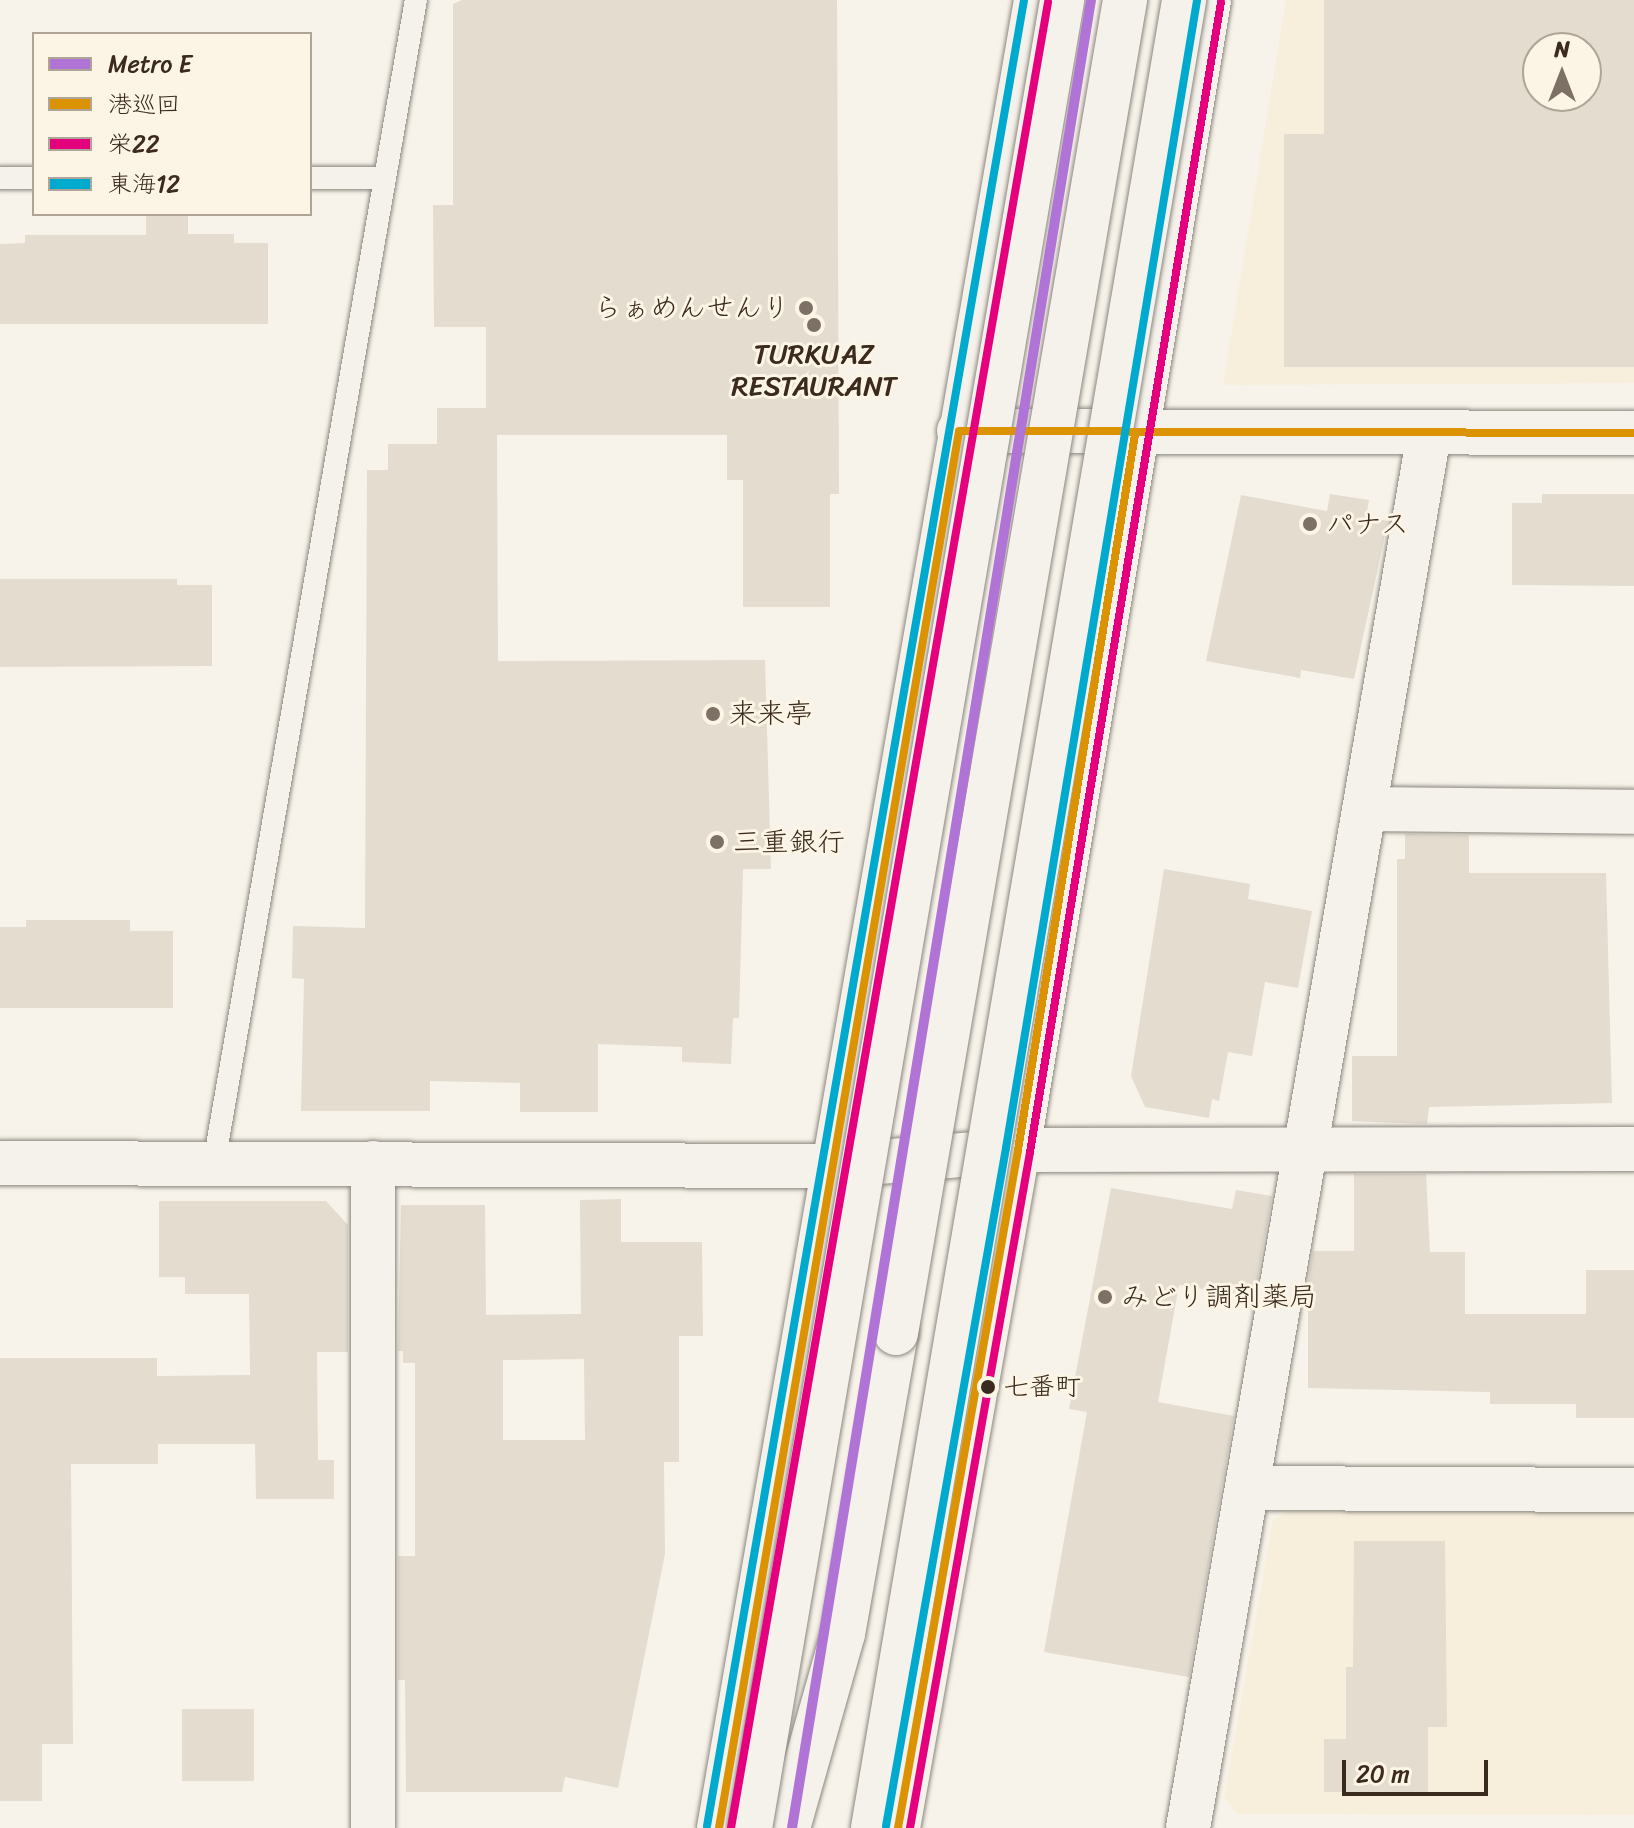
<!DOCTYPE html>
<meta charset="utf-8">
<style>
body{margin:0}
#map{position:relative;width:1634px;height:1828px;overflow:hidden;background:#f7f3ea;font-family:Sriracha,"Klee One",sans-serif}
div>[style]{position:absolute}
.built>*{inset:0;background:#f7eedc}
.building>*{inset:0;background:#e3dccf;transform-origin:0 0}
.roads{filter:drop-shadow(0 0 2px #8b867f) drop-shadow(0 0 2px #8b867f)}
.lane>*{height:22px;margin:-11px;padding:0 11px;transform-origin:11px;border-radius:11px;background:#f5f2ec}
.street>*{height:44px;margin:-22px;padding:0 22px;transform-origin:22px;border-radius:22px;background:#f5f2ec}
.secondary>*{height:44px;margin:-22px;padding:0 22px;transform-origin:22px;border-radius:22px;background:#f5f2ec}
.primary>*{height:44px;margin:-22px;padding:0 22px;transform-origin:22px;border-radius:22px;background:#f5f2ec}
.highway>*{height:44px;margin:-22px;padding:0 22px;transform-origin:22px;border-radius:22px;background:#f5f2ec}
.bridges{filter:drop-shadow(0 0 2px #8b867f) drop-shadow(0 0 2px #8b867f)}
.highway-bridge>*{height:44px;margin:-22px;padding:0 22px;transform-origin:22px;border-radius:22px;background:#f5f2ec}
.bus-1>*{height:8px;margin:-4px;padding:0 4px;transform-origin:4px;border-radius:4px;background:#db9304}
.bus-2>*{height:8px;margin:-4px;padding:0 4px;transform-origin:4px;border-radius:4px;background:#e5007d}
.bus-3>*{height:8px;margin:-4px;padding:0 4px;transform-origin:4px;border-radius:4px;background:#00a9ce}
.metro-1>*{height:10px;margin:-5px;padding:0 5px;transform-origin:5px;border-radius:5px;background:#b074d6}
.dots>*{width:22px;height:22px;translate:-50% -50%;box-sizing:border-box;border:4px solid #fcf5e5;border-radius:50%}
span{translate:-50% -50%;white-space:nowrap;text-align:center;line-height:1.15;-webkit-text-stroke:6px #fcf5e5;paint-order:stroke}
.bus-label{font-size:26px;color:#3b2a1e}
.left{translate:0 -50%;text-align:left}
.poi-label{font-size:28px;color:#3b2a1e}
.right{translate:-100% -50%;text-align:right}
.legend{position:absolute;left:32px;top:32px;width:280px;height:184px;box-sizing:border-box;background:#fcf5e5;border:2px solid #afa495;margin:0;padding:10px 14px;list-style:none;font-size:24px;color:#3b2a1e}
.legend li{display:flex;align-items:center;gap:16px;height:40px}
.legend b{width:40px;border:2px solid #afa495}
.north{position:absolute;left:1522px;top:32px;width:80px;height:80px;box-sizing:border-box;background:#fcf5e5;border:2px solid #afa495;border-radius:50%;rotate:0deg;font-size:22px;font-weight:700;line-height:32px;text-align:center;color:#3b2a1e}
.north::after{content:'';display:block;margin:auto;width:28px;height:36px;background:#7d7065;clip-path:polygon(50% 0,100% 100%,50% 72%,0 100%)}
.scale{position:absolute;left:1342px;top:1760px;width:146px;height:36px;box-sizing:border-box;border:4px solid #3b2a1e;border-top:0;padding-left:10px;font-size:24px;line-height:28px;white-space:nowrap;color:#3b2a1e;-webkit-text-stroke:6px #fcf5e5;paint-order:stroke}
</style>
<div id="map">
<div class="built">
<i style="clip-path:polygon(evenodd,1286px 0,1634px 0,1634px 383px,1223px 385px,1286px 0,1538px 48px,1586px 48px,1586px 96px,1538px 96px,1538px 48px)"></i>
<i style="clip-path:polygon(1296px 1506px,1634px 1507px,1634px 1815px,1238px 1814px,1224px 1797px,1273px 1520px)"></i>
</div>
<div class="building">
<i style="clip-path:polygon(462px 0,837px 0,839px 494px,830px 494px,830px 607px,743px 607px,743px 480px,727px 480px,727px 435px,497px 435px,498px 661px,765px 660px,771px 869px,743px 869px,739px 1018px,733px 1018px,731px 1064px,682px 1062px,682px 1047px,598px 1044px,598px 1112px,520px 1112px,520px 1083px,430px 1081px,430px 1111px,301px 1111px,304px 979px,292px 978px,293px 926px,365px 928px,367px 470px,388px 470px,388px 444px,437px 444px,437px 408px,486px 408px,486px 327px,434px 327px,433px 205px,453px 205px,453px 4px)"></i>
<i style="clip-path:polygon(evenodd,1324px 0,1634px 0,1634px 367px,1284px 367px,1284px 134px,1324px 134px,1324px 0,1538px 48px,1586px 48px,1586px 96px,1538px 96px,1538px 48px)"></i>
<i style="clip-path:polygon(146px 214px,188px 214px,188px 234px,234px 234px,234px 243px,268px 243px,268px 324px,0 324px,0 244px,25px 243px,25px 235px,146px 235px)"></i>
<i style="clip-path:polygon(1330px 494px,1369px 500px,1366px 517px,1388px 521px,1354px 679px,1301px 670px,1300px 678px,1206px 661px,1241px 495px,1327px 511px)"></i>
<i style="clip-path:polygon(1542px 494px,1634px 494px,1634px 586px,1512px 585px,1512px 503px,1542px 503px)"></i>
<i style="clip-path:polygon(0 579px,177px 579px,177px 585px,212px 585px,212px 666px,0 667px)"></i>
<i style="clip-path:polygon(1405px 834px,1469px 835px,1469px 873px,1606px 873px,1612px 1103px,1429px 1107px,1427px 1124px,1352px 1121px,1352px 1056px,1397px 1056px,1397px 859px,1405px 859px)"></i>
<i style="clip-path:polygon(1164px 869px,1250px 884px,1248px 899px,1312px 911px,1298px 988px,1265px 982px,1252px 1056px,1228px 1052px,1219px 1101px,1212px 1099px,1209px 1118px,1145px 1107px,1131px 1076px)"></i>
<i style="clip-path:polygon(26px 920px,130px 920px,130px 931px,173px 931px,173px 1008px,0 1008px,0 927px,26px 927px)"></i>
<i style="clip-path:polygon(1354px 1174px,1426px 1174px,1430px 1252px,1465px 1252px,1465px 1314px,1586px 1314px,1586px 1270px,1634px 1270px,1634px 1418px,1576px 1418px,1576px 1404px,1490px 1404px,1490px 1392px,1308px 1388px,1308px 1307px,1304px 1306px,1313px 1251px,1354px 1251px)"></i>
<i style="clip-path:polygon(1111px 1188px,1232px 1209px,1236px 1190px,1272px 1196px,1254px 1298px,1179px 1285px,1158px 1402px,1234px 1416px,1189px 1677px,1044px 1652px,1087px 1412px,1069px 1409px)"></i>
<i style="clip-path:polygon(evenodd,621px 1199px,621px 1242px,702px 1242px,703px 1336px,679px 1336px,679px 1462px,664px 1462px,665px 1554px,618px 1788px,565px 1777px,562px 1792px,406px 1792px,405px 1680px,398px 1680px,398px 1556px,415px 1556px,415px 1363px,403px 1363px,403px 1351px,398px 1351px,401px 1205px,485px 1205px,486px 1315px,581px 1314px,580px 1200px,621px 1199px,584px 1359px,585px 1440px,503px 1440px,503px 1360px,584px 1359px)"></i>
<i style="clip-path:polygon(159px 1201px,326px 1201px,348px 1225px,348px 1352px,317px 1352px,318px 1460px,334px 1460px,334px 1499px,256px 1499px,255px 1444px,158px 1444px,158px 1464px,71px 1464px,73px 1744px,42px 1744px,42px 1801px,0 1801px,0 1358px,157px 1358px,157px 1376px,250px 1375px,249px 1294px,185px 1294px,185px 1277px,159px 1277px)"></i>
<i style="clip-path:polygon(1354px 1541px,1445px 1541px,1447px 1727px,1428px 1727px,1428px 1792px,1324px 1792px,1324px 1739px,1346px 1739px,1346px 1667px,1353px 1667px)"></i>
<i style="left:254px;top:1709px;width:72px;height:72px;rotate:90deg"></i>
</div>
<div class="roads">
<div class="lane">
<i style="left:0;top:178px;width:34px"></i>
<i style="left:310px;top:178px;width:75px"></i>
<i style="left:214px;top:1163px;width:1180px;rotate:-80.15deg"></i>
</div>
<div class="street">
<i style="left:1365px;top:809px;width:269px;rotate:0.6deg"></i>
<i style="left:0;top:1163px;width:833px;rotate:0.21deg"></i>
<i style="left:833px;top:1166px;width:186px;rotate:-4.9deg"></i>
<i style="left:1018px;top:1150px;width:616px;rotate:-0.09deg"></i>
<i style="left:373px;top:1163px;width:665px;rotate:90deg"></i>
<i style="left:1248px;top:1488px;width:386px;rotate:0.3deg"></i>
<i style="left:1188px;top:1828px;width:1415px;rotate:-80.19deg"></i>
</div>
<div class="secondary">
<i style="left:959px;top:431px;width:675px;rotate:0.17deg"></i>
</div>
<div class="primary">
<i style="left:719px;top:1828px;width:1855px;rotate:-80.16deg"></i>
<i style="left:898px;top:1828px;width:689px;rotate:-79.96deg"></i>
<i style="left:1018px;top:1150px;width:1166px;rotate:-80.57deg"></i>
</div>
<div class="highway">
<i style="left:788px;top:1828px;width:202px;rotate:-74.2deg"></i>
<i style="left:843px;top:1634px;width:306px;rotate:-80deg"></i>
</div>
</div>
<div class="bridges">
<div class="highway-bridge">
<i style="left:896px;top:1333px;width:1353px;rotate:-80.25deg"></i>
<i style="left:750px;top:1828px;width:1854px;rotate:-80.31deg"></i>
<i style="left:873px;top:1828px;width:1854px;rotate:-80.34deg"></i>
</div>
</div>
<div class="bus-1">
<i style="left:719px;top:1828px;width:1417px;rotate:-80.25deg"></i>
<i style="left:959px;top:431px;width:675px;rotate:0.17deg"></i>
<i style="left:898px;top:1828px;width:689px;rotate:-79.96deg"></i>
<i style="left:1018px;top:1150px;width:725px;rotate:-80.71deg"></i>
</div>
<div class="bus-2">
<i style="left:731px;top:1828px;width:1853px;rotate:-80.15deg"></i>
<i style="left:910px;top:1828px;width:687px;rotate:-79.93deg"></i>
<i style="left:1030px;top:1152px;width:1166px;rotate:-80.57deg"></i>
</div>
<div class="bus-3">
<i style="left:707px;top:1826px;width:1853px;rotate:-80.15deg"></i>
<i style="left:886px;top:1826px;width:689px;rotate:-79.96deg"></i>
<i style="left:1006px;top:1148px;width:1164px;rotate:-80.55deg"></i>
</div>
<div class="metro-1">
<i style="left:792px;top:1828px;width:1852px;rotate:-80.71deg"></i>
</div>
<div class="dots">
<i style="left:806px;top:308px;background:#7d7065"></i>
<i style="left:814px;top:325px;background:#7d7065"></i>
<i style="left:1310px;top:524px;background:#7d7065"></i>
<i style="left:713px;top:714px;background:#7d7065"></i>
<i style="left:717px;top:842px;background:#7d7065"></i>
<i style="left:1105px;top:1297px;background:#7d7065"></i>
<i style="left:988px;top:1387px;background:#3b2a1e"></i>
</div>
<div class="bus-label">
<span class="left" style="left:1003px;top:1387px">七番町</span>
</div>
<div class="poi-label">
<span class="right" style="left:790px;top:308px">らぁめんせんり</span>
<span style="left:814px;top:370px">TURKUAZ<br>RESTAURANT</span>
<span class="left" style="left:1326px;top:524px">パナス</span>
<span class="left" style="left:729px;top:714px">来来亭</span>
<span class="left" style="left:733px;top:842px">三重銀行</span>
<span class="left" style="left:1121px;top:1297px">みどり調剤薬局</span>
</div>
<ul class="legend">
<li><b style="height:10px;background:#b074d6"></b>Metro E</li>
<li><b style="height:10px;background:#db9304"></b>港巡回</li>
<li><b style="height:10px;background:#e5007d"></b>栄22</li>
<li><b style="height:10px;background:#00a9ce"></b>東海12</li>
</ul>
<div class="north">N</div>
<div class="scale">20 m</div>
</div>
